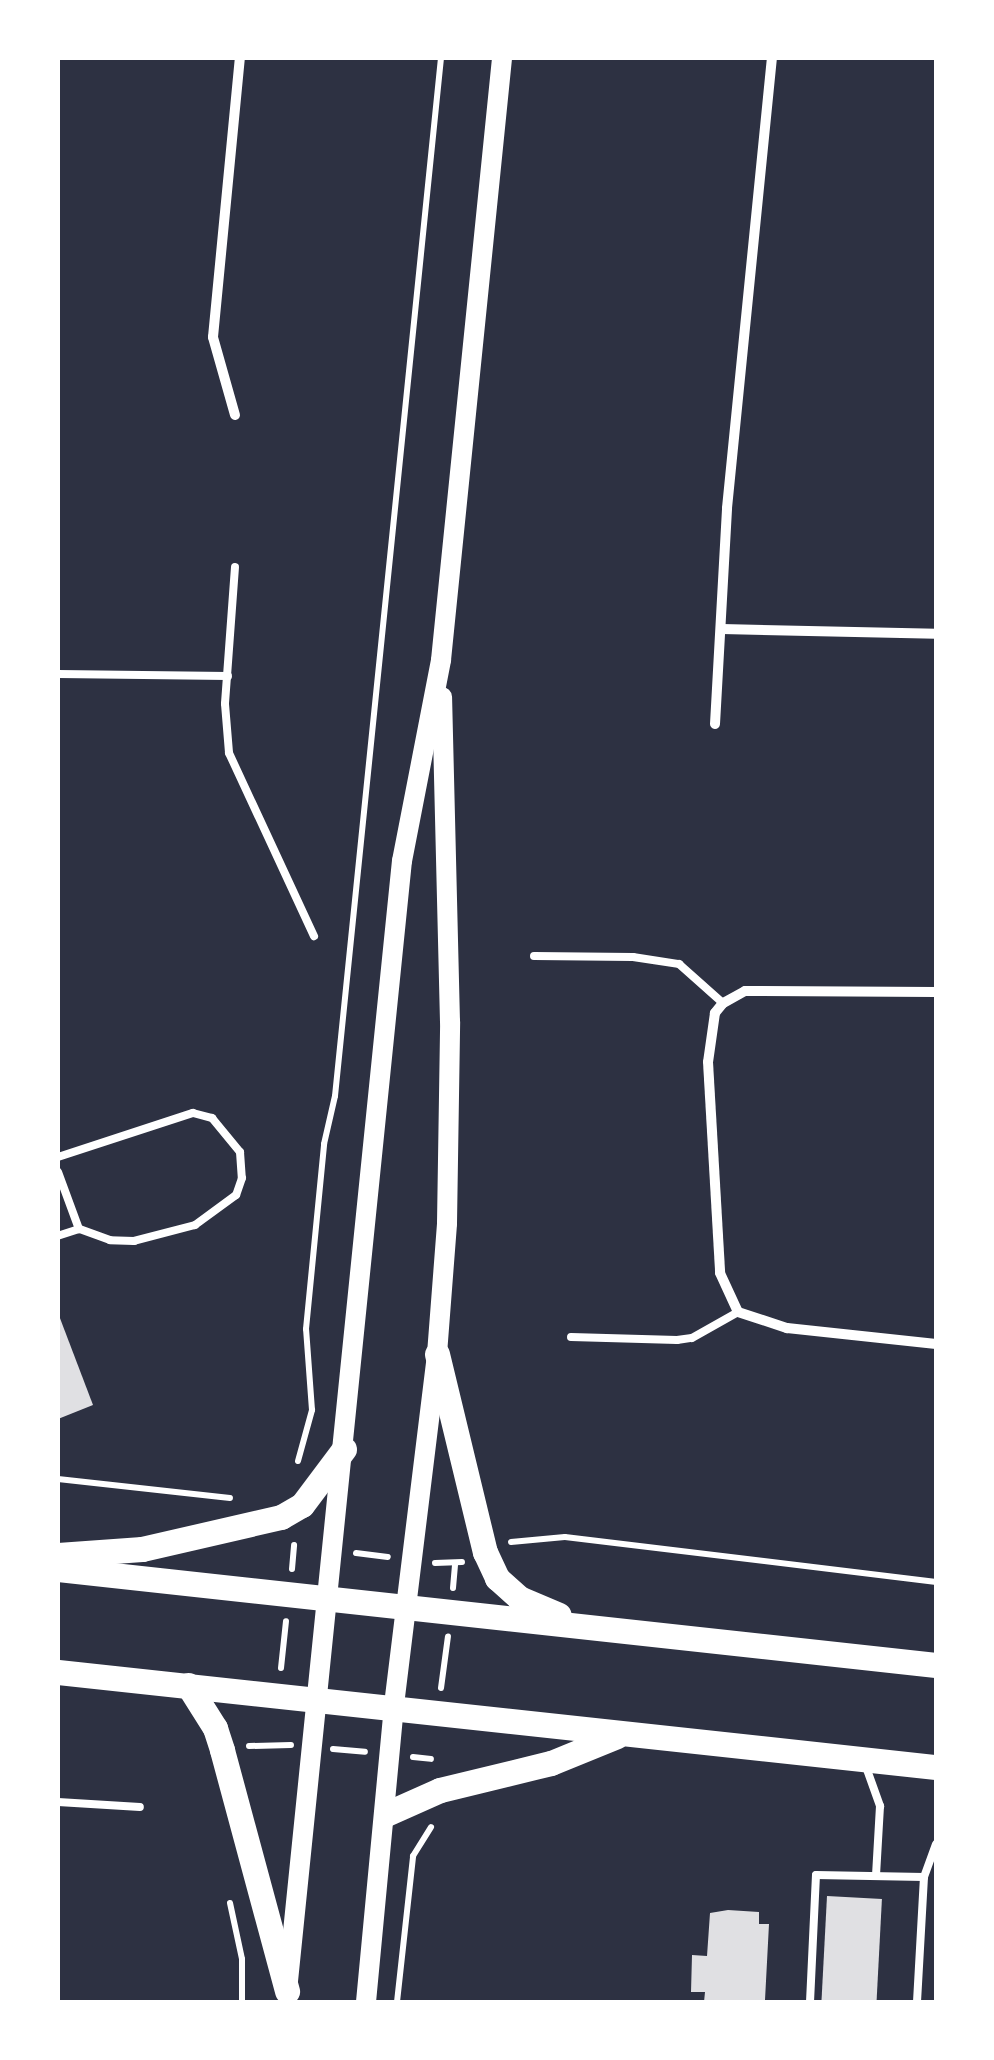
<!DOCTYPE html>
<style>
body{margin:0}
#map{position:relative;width:994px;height:2060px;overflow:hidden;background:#2d3142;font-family:Rubik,sans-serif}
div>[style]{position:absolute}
.building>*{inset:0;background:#e0e0e3;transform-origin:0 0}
.path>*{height:6px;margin:-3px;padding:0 3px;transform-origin:3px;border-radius:3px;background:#fff}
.service>*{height:8px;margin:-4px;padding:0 4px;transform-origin:4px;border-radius:4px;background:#fff}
.minor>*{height:10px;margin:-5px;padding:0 5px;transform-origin:5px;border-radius:5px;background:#fff}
.secondary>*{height:20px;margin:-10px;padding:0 10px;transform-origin:10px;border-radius:10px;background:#fff}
.primary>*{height:25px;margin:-12.5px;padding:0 12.5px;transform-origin:12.5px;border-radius:12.5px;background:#fff}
span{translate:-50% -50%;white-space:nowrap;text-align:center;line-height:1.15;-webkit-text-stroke:8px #fff;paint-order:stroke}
.frame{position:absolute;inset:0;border:60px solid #fff;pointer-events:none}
</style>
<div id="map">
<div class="building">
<i style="clip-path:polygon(58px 1313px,93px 1405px,58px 1419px)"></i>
<i style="left:827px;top:1896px;width:55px;height:106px;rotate:3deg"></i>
<i style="clip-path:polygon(728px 1910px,759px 1912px,759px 1924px,769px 1924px,765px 2000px,704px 2002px,705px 1992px,691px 1992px,692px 1955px,707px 1956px,710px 1913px)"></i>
</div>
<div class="path">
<i style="left:298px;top:1461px;width:53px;rotate:-74.6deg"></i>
<i style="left:312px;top:1410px;width:81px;rotate:-94.2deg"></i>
<i style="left:306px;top:1329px;width:186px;rotate:-84.4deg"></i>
<i style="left:324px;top:1144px;width:49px;rotate:-77.1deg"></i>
<i style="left:335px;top:1096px;width:1043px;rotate:-84.17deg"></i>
<i style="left:58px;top:1479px;width:173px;rotate:6.3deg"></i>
<i style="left:511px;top:1542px;width:54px;rotate:-5.3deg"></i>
<i style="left:565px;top:1537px;width:374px;rotate:6.9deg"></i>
<i style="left:356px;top:1553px;width:32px;rotate:7deg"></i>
<i style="left:435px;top:1563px;width:27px;rotate:-2deg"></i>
<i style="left:292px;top:1569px;width:24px;rotate:-85deg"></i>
<i style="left:453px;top:1588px;width:23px;rotate:-85deg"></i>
<i style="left:281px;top:1668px;width:47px;rotate:-83.9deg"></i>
<i style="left:441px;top:1688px;width:52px;rotate:-82.3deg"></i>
<i style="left:249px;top:1746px;width:42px;rotate:-1.4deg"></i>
<i style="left:333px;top:1749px;width:32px;rotate:5deg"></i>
<i style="left:413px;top:1757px;width:18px;rotate:6deg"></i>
<i style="left:230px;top:1903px;width:57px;rotate:77.9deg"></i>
<i style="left:242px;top:1959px;width:43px;rotate:90deg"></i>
<i style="left:397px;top:2002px;width:147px;rotate:-83.7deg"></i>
<i style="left:413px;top:1856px;width:34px;rotate:-58deg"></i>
</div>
<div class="service">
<i style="left:235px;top:567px;width:137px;rotate:94.2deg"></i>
<i style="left:225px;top:704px;width:49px;rotate:85.3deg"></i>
<i style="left:229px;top:753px;width:202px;rotate:65.1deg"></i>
<i style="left:58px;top:674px;width:170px;rotate:0.7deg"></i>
<i style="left:534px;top:956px;width:99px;rotate:0.6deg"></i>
<i style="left:633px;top:957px;width:47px;rotate:8.7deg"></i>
<i style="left:679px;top:964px;width:59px;rotate:41.6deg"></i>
<i style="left:58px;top:1157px;width:142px;rotate:-18.1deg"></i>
<i style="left:193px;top:1113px;width:20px;rotate:15deg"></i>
<i style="left:212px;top:1118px;width:44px;rotate:50.5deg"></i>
<i style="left:240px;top:1152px;width:26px;rotate:86deg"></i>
<i style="left:242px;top:1178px;width:18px;rotate:109deg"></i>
<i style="left:236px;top:1195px;width:51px;rotate:143.8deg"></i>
<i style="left:195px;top:1225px;width:63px;rotate:165.3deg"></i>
<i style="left:134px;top:1241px;width:24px;rotate:-178deg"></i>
<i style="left:110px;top:1240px;width:33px;rotate:-160deg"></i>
<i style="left:58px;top:1172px;width:61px;rotate:69.8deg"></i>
<i style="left:79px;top:1229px;width:22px;rotate:162deg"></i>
<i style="left:571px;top:1337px;width:106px;rotate:1.6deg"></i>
<i style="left:677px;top:1340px;width:15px;rotate:-8deg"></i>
<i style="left:692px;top:1338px;width:53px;rotate:-29.5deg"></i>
<i style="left:865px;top:1764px;width:45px;rotate:70.3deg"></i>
<i style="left:880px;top:1806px;width:70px;rotate:93.3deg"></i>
<i style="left:58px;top:1802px;width:82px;rotate:3.5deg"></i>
<i style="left:810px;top:2002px;width:127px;rotate:-87.3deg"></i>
<i style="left:816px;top:1875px;width:108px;rotate:1.1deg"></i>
<i style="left:917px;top:2002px;width:125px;rotate:-86.8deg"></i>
<i style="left:924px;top:1877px;width:35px;rotate:-70deg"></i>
</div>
<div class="minor">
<i style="left:235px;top:415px;width:81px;rotate:-105.8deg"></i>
<i style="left:213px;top:337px;width:280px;rotate:-84.5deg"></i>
<i style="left:722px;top:629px;width:214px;rotate:1.3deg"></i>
<i style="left:715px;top:724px;width:216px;rotate:-86.8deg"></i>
<i style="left:727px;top:508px;width:452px;rotate:-84.3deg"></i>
<i style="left:936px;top:992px;width:191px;rotate:-179.7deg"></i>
<i style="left:745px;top:991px;width:25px;rotate:151deg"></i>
<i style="left:723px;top:1003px;width:13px;rotate:129deg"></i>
<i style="left:715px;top:1013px;width:49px;rotate:98.1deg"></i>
<i style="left:708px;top:1062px;width:211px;rotate:86.7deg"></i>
<i style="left:720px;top:1273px;width:43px;rotate:65.2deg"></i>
<i style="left:738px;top:1312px;width:52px;rotate:18.1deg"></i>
<i style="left:787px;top:1328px;width:150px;rotate:6.1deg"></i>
</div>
<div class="secondary">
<i style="left:288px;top:1981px;width:1126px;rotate:-84.19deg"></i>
<i style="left:402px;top:861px;width:205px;rotate:-79deg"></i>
<i style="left:441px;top:660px;width:605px;rotate:-84.21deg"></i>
<i style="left:366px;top:2002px;width:298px;rotate:-84.6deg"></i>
<i style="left:394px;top:1705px;width:354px;rotate:-83deg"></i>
<i style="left:437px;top:1354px;width:131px;rotate:-85.6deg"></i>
<i style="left:447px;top:1223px;width:201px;rotate:-89.1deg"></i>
<i style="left:450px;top:1022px;width:325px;rotate:-91.4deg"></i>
</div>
<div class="primary">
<i style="left:437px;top:1354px;width:204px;rotate:76.4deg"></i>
<i style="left:485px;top:1552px;width:29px;rotate:65deg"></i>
<i style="left:497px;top:1578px;width:30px;rotate:42deg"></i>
<i style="left:519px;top:1598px;width:43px;rotate:23deg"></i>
<i style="left:58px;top:1555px;width:84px;rotate:-4.1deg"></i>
<i style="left:142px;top:1549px;width:143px;rotate:-13deg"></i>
<i style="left:281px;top:1517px;width:24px;rotate:-30deg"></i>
<i style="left:302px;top:1505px;width:70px;rotate:-53.1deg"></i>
<i style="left:58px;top:1569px;width:883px;rotate:6.24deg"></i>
<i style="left:58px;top:1672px;width:883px;rotate:6.18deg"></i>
<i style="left:188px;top:1685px;width:51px;rotate:57.9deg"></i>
<i style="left:215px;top:1728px;width:23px;rotate:72deg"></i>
<i style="left:222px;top:1750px;width:250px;rotate:74.9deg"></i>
<i style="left:386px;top:1814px;width:59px;rotate:-24deg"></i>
<i style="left:440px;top:1790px;width:114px;rotate:-13.7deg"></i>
<i style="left:551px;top:1763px;width:71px;rotate:-22.2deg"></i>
</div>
<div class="frame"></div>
</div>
